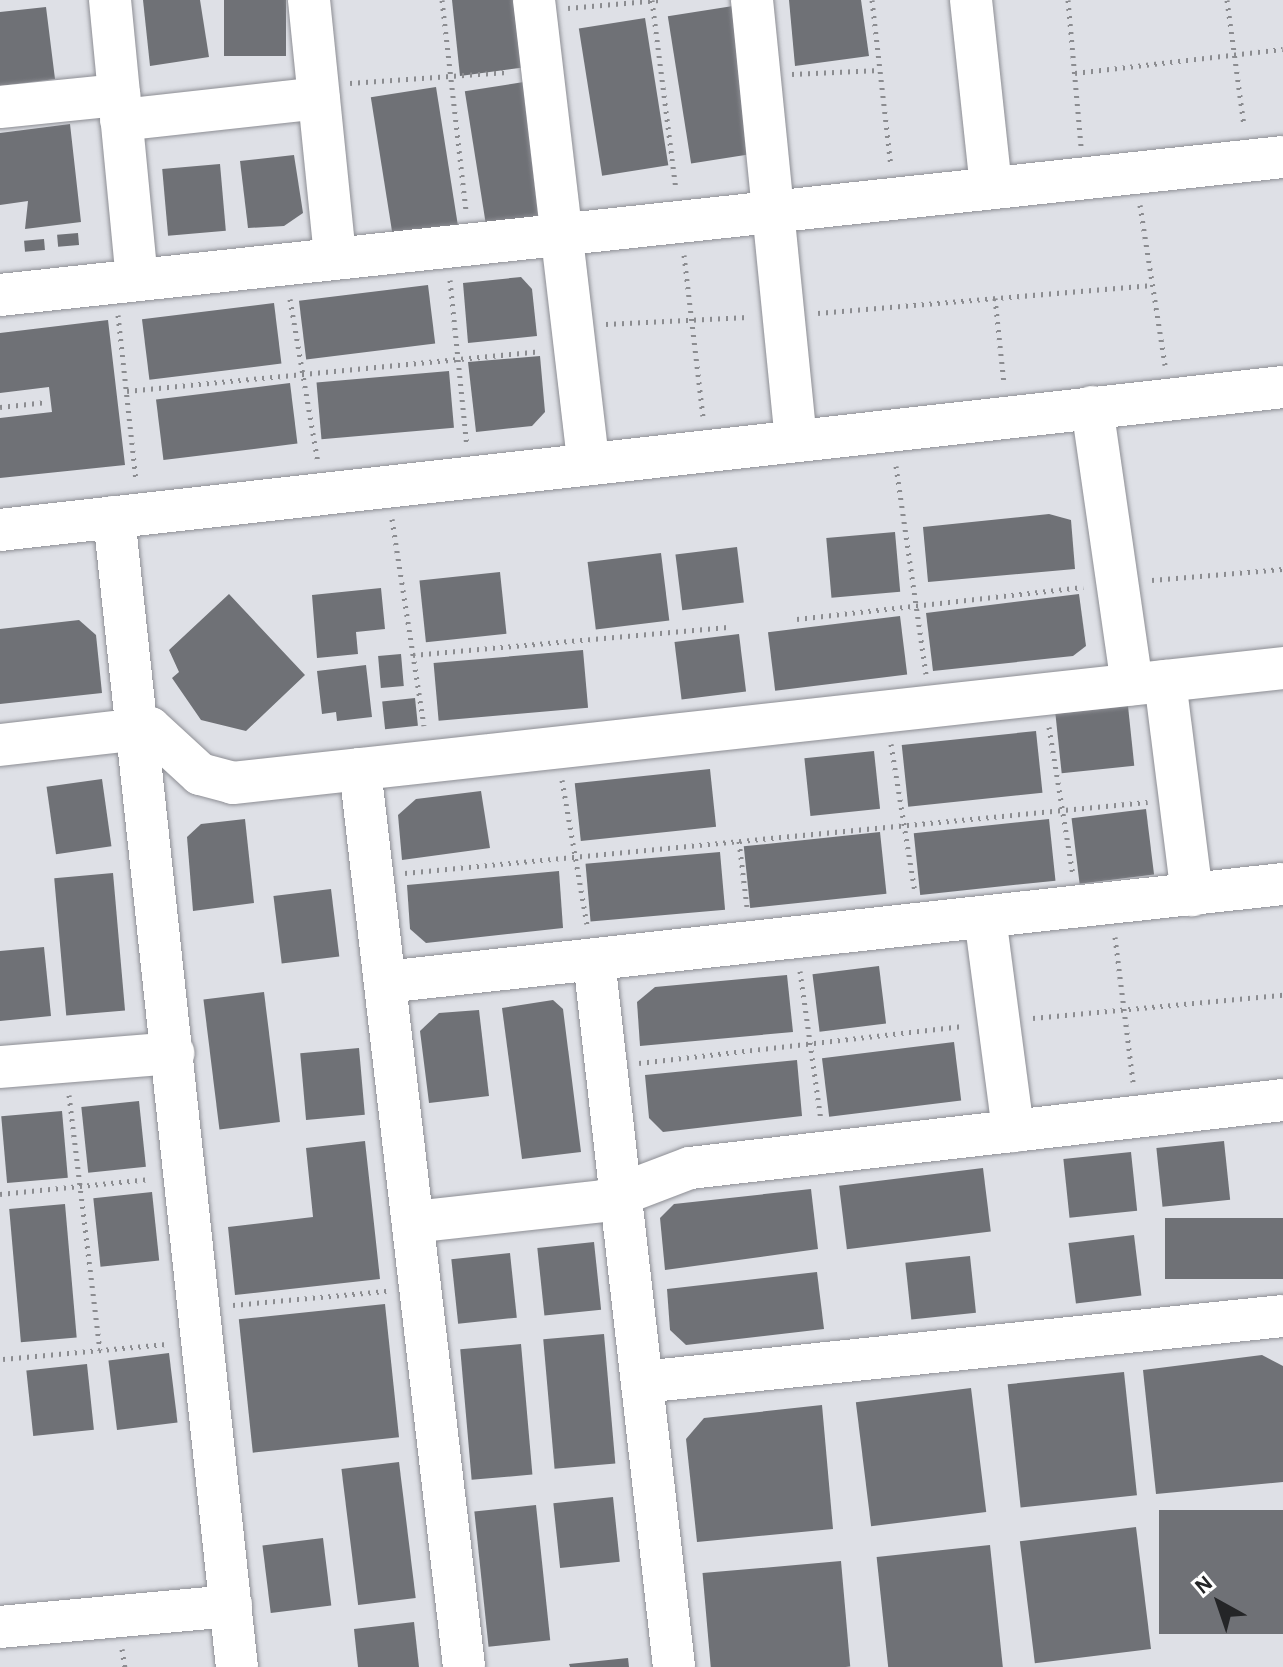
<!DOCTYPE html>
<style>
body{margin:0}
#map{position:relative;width:1283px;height:1667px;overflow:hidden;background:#dee0e6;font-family:"Alegreya Sans",sans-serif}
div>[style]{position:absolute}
.building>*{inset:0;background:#6f7176;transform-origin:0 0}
.path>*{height:5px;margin-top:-2.5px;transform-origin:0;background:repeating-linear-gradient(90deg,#8b8c90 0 2px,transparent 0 8px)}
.roads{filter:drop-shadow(0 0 2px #8d8e94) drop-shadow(0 0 2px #8d8e94)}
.minor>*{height:42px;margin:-21px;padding:0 21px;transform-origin:21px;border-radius:21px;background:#fff}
span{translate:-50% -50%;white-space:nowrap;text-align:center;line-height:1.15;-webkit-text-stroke:7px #fff;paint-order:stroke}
.north{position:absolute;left:1179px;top:1563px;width:80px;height:80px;-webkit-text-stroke:6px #fff;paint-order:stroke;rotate:320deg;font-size:22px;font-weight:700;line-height:32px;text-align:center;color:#242527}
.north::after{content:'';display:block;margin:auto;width:28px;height:36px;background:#242527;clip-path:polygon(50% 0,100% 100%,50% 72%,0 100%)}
</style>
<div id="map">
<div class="building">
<i style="clip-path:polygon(143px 0,200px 0,209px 57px,150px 66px)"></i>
<i style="left:224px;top:0;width:62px;height:56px"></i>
<i style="clip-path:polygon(452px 0,524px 0,534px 66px,460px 76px)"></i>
<i style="clip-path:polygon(789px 0,861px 0,869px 56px,795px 66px)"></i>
<i style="left:733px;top:6px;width:149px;height:66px;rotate:81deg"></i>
<i style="clip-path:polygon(46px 7px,55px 79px,0 86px,0 12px)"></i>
<i style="left:645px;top:18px;width:149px;height:67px;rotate:81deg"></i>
<i style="left:530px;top:81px;width:149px;height:66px;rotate:81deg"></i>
<i style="left:436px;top:87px;width:149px;height:66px;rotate:81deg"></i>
<i style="clip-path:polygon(70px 124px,81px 222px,25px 229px,28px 201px,0 205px,0 133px)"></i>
<i style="clip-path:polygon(294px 155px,303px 213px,284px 226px,248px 228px,240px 161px)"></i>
<i style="left:220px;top:164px;width:67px;height:58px;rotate:85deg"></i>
<i style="left:78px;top:233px;width:12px;height:21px;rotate:85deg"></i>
<i style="left:44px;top:239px;width:11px;height:20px;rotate:85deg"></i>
<i style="clip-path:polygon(521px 277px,532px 289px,537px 336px,468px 343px,463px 283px)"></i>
<i style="left:428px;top:285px;width:59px;height:130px;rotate:83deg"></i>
<i style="left:274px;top:303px;width:61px;height:133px;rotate:83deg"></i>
<i style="clip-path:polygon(108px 320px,125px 465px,0 478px,0 418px,52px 412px,49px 387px,0 393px,0 333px)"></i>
<i style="clip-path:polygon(540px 356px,545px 412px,532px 426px,476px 432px,468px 362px)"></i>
<i style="left:449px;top:371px;width:57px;height:133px;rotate:85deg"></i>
<i style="left:290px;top:383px;width:61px;height:135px;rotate:83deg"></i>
<i style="clip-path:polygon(1049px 514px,1071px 520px,1075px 569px,928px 582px,923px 527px)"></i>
<i style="left:895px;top:532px;width:60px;height:69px;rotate:85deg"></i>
<i style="left:737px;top:547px;width:56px;height:62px;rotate:83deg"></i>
<i style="left:661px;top:553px;width:68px;height:74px;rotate:83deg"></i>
<i style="left:500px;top:572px;width:62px;height:81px;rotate:84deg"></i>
<i style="clip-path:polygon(381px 588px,385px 629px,356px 632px,358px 654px,317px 658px,312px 595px)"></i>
<i style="clip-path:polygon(229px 594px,305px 675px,246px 731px,201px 720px,172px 678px,179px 672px,169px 650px)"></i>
<i style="clip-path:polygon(1079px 594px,1086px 646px,1073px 656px,933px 671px,926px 613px)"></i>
<i style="left:900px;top:616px;width:59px;height:133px;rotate:83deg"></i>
<i style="clip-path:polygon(79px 620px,96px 635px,102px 693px,0 704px,0 629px)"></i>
<i style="left:739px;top:634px;width:58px;height:65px;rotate:83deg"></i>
<i style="left:583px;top:650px;width:58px;height:150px;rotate:85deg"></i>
<i style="left:401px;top:654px;width:32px;height:23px;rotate:85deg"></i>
<i style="clip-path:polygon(366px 665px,372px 717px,337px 721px,336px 712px,322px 714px,317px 671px)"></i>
<i style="left:415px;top:698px;width:28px;height:33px;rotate:84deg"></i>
<i style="left:1128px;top:706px;width:60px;height:73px;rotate:84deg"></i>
<i style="left:1036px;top:731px;width:62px;height:135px;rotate:84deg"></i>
<i style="left:874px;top:751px;width:58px;height:70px;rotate:84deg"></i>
<i style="left:710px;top:769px;width:58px;height:136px;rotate:84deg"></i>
<i style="left:102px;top:779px;width:68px;height:56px;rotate:82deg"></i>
<i style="clip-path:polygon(481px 791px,490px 848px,402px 860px,398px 815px,416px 799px)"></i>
<i style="left:1146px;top:809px;width:66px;height:75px;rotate:83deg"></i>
<i style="clip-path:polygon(245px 819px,254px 903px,193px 911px,187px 837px,201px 824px)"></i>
<i style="left:1049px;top:819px;width:62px;height:136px;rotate:84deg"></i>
<i style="left:880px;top:832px;width:62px;height:137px;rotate:84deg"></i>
<i style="left:720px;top:852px;width:58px;height:135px;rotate:85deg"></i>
<i style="clip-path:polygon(559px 871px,563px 928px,426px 943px,410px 929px,407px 885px)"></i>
<i style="left:113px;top:873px;width:138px;height:59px;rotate:85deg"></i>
<i style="left:331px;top:889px;width:68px;height:58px;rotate:83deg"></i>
<i style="clip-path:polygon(44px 947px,51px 1016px,0 1021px,0 951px)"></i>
<i style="left:879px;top:966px;width:58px;height:67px;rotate:83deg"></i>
<i style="clip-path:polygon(787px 975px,793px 1032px,640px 1046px,637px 1002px,655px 987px)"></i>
<i style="left:264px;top:992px;width:131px;height:61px;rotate:83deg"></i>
<i style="clip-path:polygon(553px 1000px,563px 1009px,581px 1152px,522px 1159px,502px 1008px)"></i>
<i style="clip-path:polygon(479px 1010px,489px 1096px,429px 1103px,420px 1031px,439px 1013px)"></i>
<i style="left:954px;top:1042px;width:59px;height:133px;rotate:83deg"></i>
<i style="left:359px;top:1048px;width:67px;height:59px;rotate:85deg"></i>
<i style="clip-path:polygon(797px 1060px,802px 1116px,663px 1132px,649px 1118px,645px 1075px)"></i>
<i style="left:139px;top:1101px;width:66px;height:58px;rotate:84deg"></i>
<i style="left:62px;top:1111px;width:67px;height:61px;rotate:85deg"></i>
<i style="clip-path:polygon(365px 1141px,380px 1279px,235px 1295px,228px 1227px,313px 1217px,306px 1148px)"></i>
<i style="left:1224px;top:1141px;width:59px;height:68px;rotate:84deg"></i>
<i style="left:1131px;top:1152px;width:59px;height:68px;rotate:84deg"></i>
<i style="left:983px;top:1168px;width:64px;height:145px;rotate:83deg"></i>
<i style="clip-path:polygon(811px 1189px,818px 1249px,665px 1270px,660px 1218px,674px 1204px)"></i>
<i style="left:152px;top:1192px;width:69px;height:59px;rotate:84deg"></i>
<i style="left:65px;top:1204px;width:134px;height:56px;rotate:85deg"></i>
<i style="left:1283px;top:1218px;width:61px;height:118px;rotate:90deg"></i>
<i style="left:1134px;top:1235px;width:61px;height:66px;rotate:83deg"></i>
<i style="left:594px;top:1242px;width:68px;height:57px;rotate:84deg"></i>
<i style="left:510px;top:1253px;width:65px;height:59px;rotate:84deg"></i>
<i style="left:970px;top:1256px;width:57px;height:65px;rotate:84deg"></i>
<i style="clip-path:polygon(817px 1272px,824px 1329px,686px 1345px,670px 1330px,667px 1289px)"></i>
<i style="left:385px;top:1304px;width:134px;height:147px;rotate:84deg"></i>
<i style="left:604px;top:1334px;width:130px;height:61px;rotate:85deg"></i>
<i style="left:521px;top:1344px;width:131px;height:61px;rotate:85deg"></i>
<i style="left:169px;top:1353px;width:70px;height:61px;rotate:83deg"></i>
<i style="clip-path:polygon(1262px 1355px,1283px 1366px,1283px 1482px,1156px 1494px,1143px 1370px)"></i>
<i style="left:87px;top:1364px;width:66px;height:61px;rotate:84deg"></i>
<i style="left:1124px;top:1372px;width:124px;height:117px;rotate:84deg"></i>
<i style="left:971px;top:1388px;width:125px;height:116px;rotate:83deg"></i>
<i style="clip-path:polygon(822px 1405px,833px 1529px,697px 1542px,686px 1439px,704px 1418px)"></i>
<i style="left:399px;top:1462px;width:137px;height:58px;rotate:83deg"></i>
<i style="left:613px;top:1497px;width:65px;height:60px;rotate:84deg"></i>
<i style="left:536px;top:1505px;width:136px;height:62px;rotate:84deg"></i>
<i style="left:1283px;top:1510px;width:124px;height:124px;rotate:90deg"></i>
<i style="left:1136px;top:1527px;width:123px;height:117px;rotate:83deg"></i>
<i style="left:323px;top:1538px;width:68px;height:61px;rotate:83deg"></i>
<i style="left:990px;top:1545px;width:123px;height:114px;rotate:84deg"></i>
<i style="left:841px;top:1561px;width:106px;height:139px;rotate:85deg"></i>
<i style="clip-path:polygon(414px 1622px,419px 1667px,358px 1667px,354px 1629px)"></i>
<i style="clip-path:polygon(628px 1658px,629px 1667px,570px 1667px,569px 1664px)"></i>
</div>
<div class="path">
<i style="left:442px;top:0;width:213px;rotate:83.5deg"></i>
<i style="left:652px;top:0;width:191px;rotate:82.8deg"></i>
<i style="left:872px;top:0;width:167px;rotate:83.5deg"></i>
<i style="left:1068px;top:0;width:147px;rotate:84.9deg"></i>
<i style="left:1227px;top:0;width:127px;rotate:82.3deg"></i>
<i style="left:568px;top:8px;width:92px;rotate:-5deg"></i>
<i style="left:1075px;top:73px;width:209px;rotate:-6.6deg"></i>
<i style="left:792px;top:74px;width:88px;rotate:-2.6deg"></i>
<i style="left:350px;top:83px;width:158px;rotate:-4deg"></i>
<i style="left:1140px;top:205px;width:162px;rotate:81.1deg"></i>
<i style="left:684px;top:255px;width:162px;rotate:83.3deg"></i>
<i style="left:450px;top:280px;width:167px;rotate:84.2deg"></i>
<i style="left:995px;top:298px;width:86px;rotate:84deg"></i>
<i style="left:290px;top:299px;width:165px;rotate:80.3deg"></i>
<i style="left:818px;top:313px;width:336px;rotate:-4.8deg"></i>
<i style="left:118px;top:315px;width:167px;rotate:83.8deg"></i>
<i style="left:606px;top:324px;width:142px;rotate:-2.8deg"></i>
<i style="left:127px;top:391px;width:415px;rotate:-5.5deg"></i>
<i style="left:0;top:407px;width:47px;rotate:-6.1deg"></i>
<i style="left:896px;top:466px;width:210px;rotate:81.8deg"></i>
<i style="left:392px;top:519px;width:209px;rotate:81.2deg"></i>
<i style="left:1152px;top:580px;width:131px;rotate:-4.8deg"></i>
<i style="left:797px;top:619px;width:288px;rotate:-6.4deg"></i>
<i style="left:413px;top:655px;width:316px;rotate:-5.1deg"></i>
<i style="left:1049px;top:727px;width:150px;rotate:80.8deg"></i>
<i style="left:891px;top:744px;width:150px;rotate:80.8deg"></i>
<i style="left:562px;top:780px;width:146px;rotate:80.2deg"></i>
<i style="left:739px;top:841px;width:66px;rotate:83.1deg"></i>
<i style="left:405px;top:873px;width:746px;rotate:-5.46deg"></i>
<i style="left:1115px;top:937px;width:146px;rotate:82.9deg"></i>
<i style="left:800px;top:971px;width:150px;rotate:82deg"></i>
<i style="left:1033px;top:1018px;width:251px;rotate:-5.3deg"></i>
<i style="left:639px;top:1063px;width:326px;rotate:-6.5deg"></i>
<i style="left:69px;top:1095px;width:257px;rotate:83.1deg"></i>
<i style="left:0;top:1194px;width:151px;rotate:-5.7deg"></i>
<i style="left:233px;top:1305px;width:154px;rotate:-5.2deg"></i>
<i style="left:3px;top:1359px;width:167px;rotate:-5.2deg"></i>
<i style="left:122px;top:1649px;width:18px;rotate:81deg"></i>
</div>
<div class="roads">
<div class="minor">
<i style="left:110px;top:0;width:281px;rotate:84.5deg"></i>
<i style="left:309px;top:0;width:257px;rotate:84.2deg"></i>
<i style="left:534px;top:0;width:466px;rotate:83.3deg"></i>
<i style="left:752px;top:0;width:442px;rotate:84.3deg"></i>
<i style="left:971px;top:0;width:188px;rotate:83.9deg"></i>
<i style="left:0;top:107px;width:120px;rotate:-5.8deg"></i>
<i style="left:121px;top:120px;width:199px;rotate:-6.3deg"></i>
<i style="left:0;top:295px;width:1290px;rotate:-6.14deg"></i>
<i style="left:1092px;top:407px;width:280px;rotate:81.8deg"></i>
<i style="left:114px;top:517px;width:1157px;rotate:83.9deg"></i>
<i style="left:0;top:530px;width:1291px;rotate:-6.36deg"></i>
<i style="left:1165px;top:681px;width:216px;rotate:82.8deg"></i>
<i style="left:0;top:745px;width:151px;rotate:-6.5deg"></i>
<i style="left:150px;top:728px;width:68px;rotate:42.6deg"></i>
<i style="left:200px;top:774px;width:34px;rotate:15deg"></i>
<i style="left:233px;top:783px;width:1056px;rotate:-6.25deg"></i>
<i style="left:360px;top:769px;width:904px;rotate:83.39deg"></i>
<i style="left:985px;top:917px;width:216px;rotate:82.5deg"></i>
<i style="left:594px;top:960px;width:712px;rotate:83.54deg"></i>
<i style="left:385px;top:982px;width:903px;rotate:-6.23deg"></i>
<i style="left:0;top:1067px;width:174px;rotate:-4.6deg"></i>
<i style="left:413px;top:1222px;width:191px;rotate:-6.3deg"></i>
<i style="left:603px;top:1201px;width:93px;rotate:-20.8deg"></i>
<i style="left:690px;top:1168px;width:597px;rotate:-6.54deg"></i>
<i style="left:642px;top:1382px;width:644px;rotate:-5.88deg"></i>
<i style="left:0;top:1627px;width:232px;rotate:-5.2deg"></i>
</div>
</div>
<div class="north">N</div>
</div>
